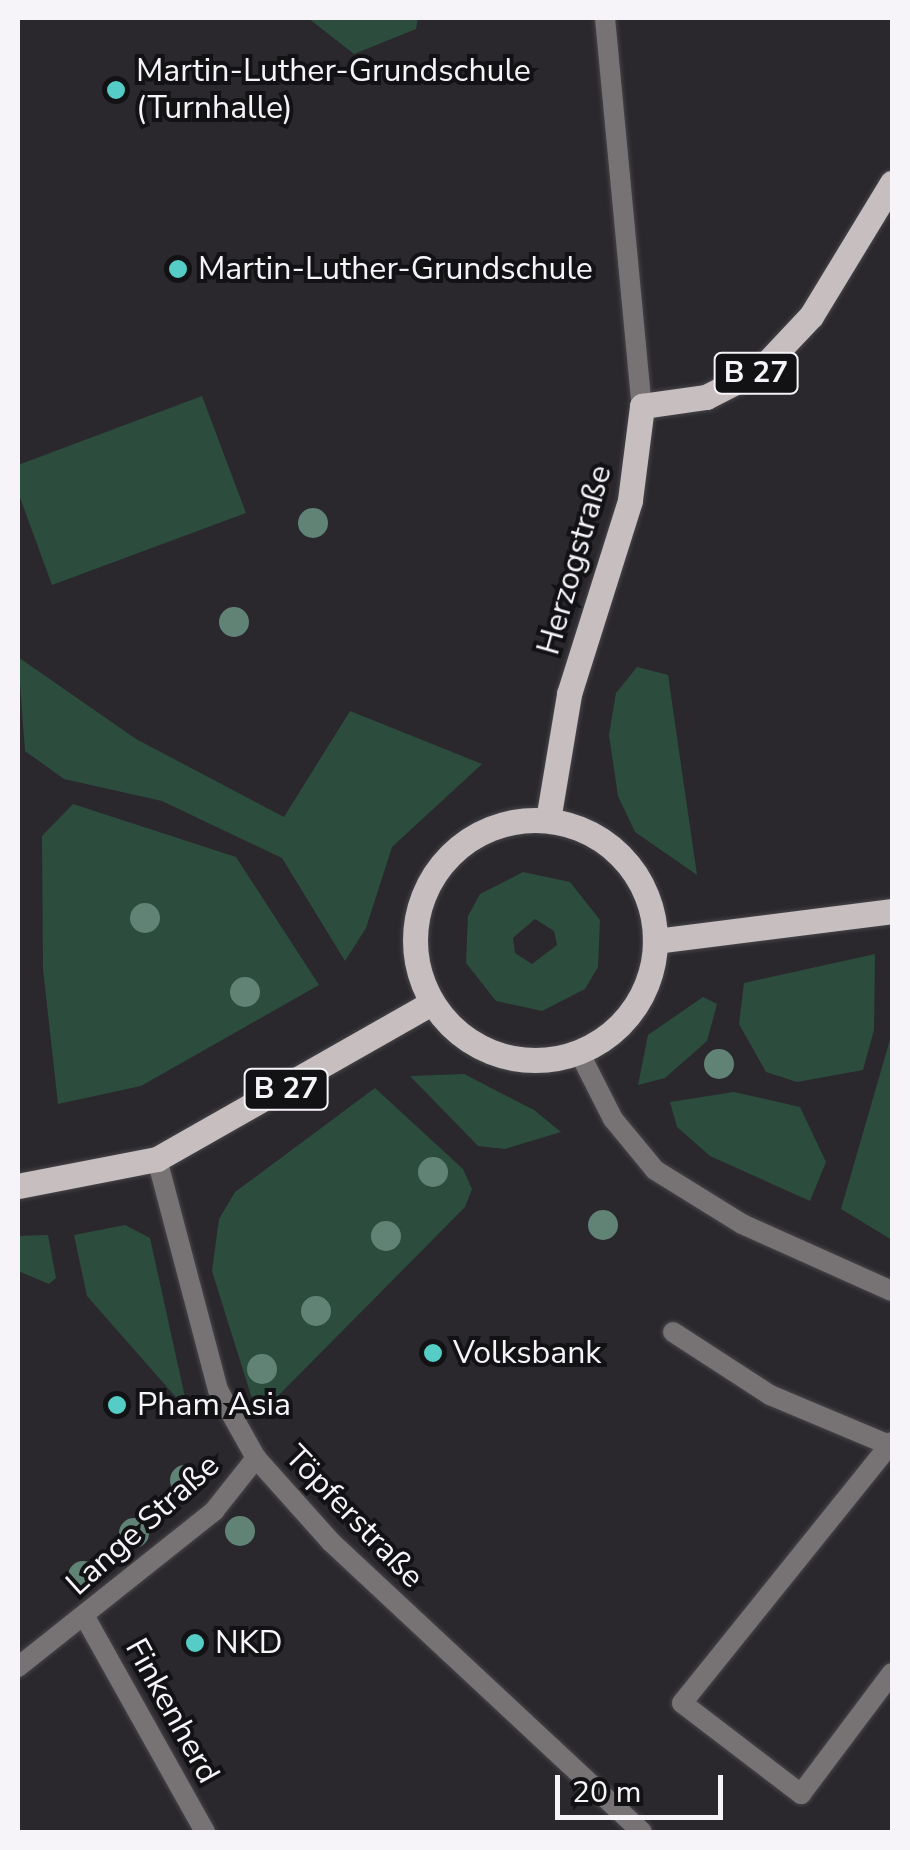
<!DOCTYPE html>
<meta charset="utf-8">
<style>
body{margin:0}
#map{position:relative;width:910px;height:1850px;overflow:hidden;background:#2a282d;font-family:"Nunito Sans",sans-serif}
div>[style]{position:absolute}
.green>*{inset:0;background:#2c4c3e}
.roads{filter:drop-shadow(0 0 2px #474549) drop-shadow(0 0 2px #474549)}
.service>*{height:20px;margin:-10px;padding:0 10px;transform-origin:10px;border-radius:10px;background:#777374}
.minor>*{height:20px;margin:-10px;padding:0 10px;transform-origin:10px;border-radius:10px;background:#777374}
.tertiary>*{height:20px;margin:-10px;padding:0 10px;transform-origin:10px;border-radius:10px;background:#777374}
.primary>*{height:25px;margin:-12.5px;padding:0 12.5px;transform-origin:12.5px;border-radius:12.5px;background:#c6bebf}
.primary>.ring{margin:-12.5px;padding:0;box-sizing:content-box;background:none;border:25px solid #c6bebf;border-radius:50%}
.trees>*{width:30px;height:30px;margin:-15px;border-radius:50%;background:#618376}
.dots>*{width:28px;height:28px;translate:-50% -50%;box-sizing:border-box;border:5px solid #121114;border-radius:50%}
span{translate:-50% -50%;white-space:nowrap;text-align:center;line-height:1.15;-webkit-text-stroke:8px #121114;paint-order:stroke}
.shield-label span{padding:2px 8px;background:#121114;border:2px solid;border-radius:8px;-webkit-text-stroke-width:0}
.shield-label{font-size:30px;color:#f6f4f8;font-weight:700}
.poi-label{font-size:32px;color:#f6f4f8}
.left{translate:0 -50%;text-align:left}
.street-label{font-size:32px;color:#f6f4f8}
.frame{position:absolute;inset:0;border:20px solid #f6f4f8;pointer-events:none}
.scale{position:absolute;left:555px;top:1775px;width:168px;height:45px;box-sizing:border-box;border:5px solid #f6f4f8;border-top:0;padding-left:12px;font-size:30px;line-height:35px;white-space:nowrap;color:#f6f4f8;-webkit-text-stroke:8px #121114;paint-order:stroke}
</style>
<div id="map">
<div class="green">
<i style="clip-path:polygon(308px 18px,418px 18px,416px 29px,354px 54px)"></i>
<i style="clip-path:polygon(202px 396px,246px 513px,52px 585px,18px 492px,18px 465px)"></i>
<i style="clip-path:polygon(18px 657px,136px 739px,284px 817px,350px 711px,482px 764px,392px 847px,366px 928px,345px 961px,282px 858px,162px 801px,64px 779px,25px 751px)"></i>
<i style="clip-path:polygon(637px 667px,668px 675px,697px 875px,635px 832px,618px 796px,609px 735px,616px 693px)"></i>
<i style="clip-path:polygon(73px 804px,236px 857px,319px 985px,141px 1086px,58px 1104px,43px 969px,42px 836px)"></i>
<i style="clip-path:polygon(evenodd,523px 872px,570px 882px,600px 920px,598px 967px,585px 989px,542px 1011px,496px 1001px,466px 963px,468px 916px,480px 894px,523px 872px,535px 919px,554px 931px,557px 945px,532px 964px,515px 953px,513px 938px,535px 919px)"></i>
<i style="clip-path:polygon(875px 954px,874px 1030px,863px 1070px,797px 1082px,766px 1072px,739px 1024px,744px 983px)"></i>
<i style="clip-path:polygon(892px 994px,892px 1240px,841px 1209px,891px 1036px)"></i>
<i style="clip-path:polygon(703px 997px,717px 1004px,707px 1041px,665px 1078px,638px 1085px,648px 1035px)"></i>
<i style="clip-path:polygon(464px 1074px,534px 1110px,561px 1132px,505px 1149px,478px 1146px,410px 1076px)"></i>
<i style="clip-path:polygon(375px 1088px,463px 1169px,472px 1189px,465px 1207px,275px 1399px,253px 1402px,212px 1271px,219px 1219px,235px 1192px)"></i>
<i style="clip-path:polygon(734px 1092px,800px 1107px,826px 1162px,810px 1201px,710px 1156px,677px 1127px,670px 1102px)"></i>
<i style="clip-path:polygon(125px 1225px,150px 1238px,188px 1411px,87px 1296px,74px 1235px)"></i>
<i style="clip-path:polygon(48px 1235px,56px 1278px,49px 1284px,18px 1271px,18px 1236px)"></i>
</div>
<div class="roads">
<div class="service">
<i style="left:673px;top:1332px;width:116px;rotate:33deg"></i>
<i style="left:770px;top:1395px;width:124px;rotate:22.8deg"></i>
<i style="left:892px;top:1442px;width:335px;rotate:128.8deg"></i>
<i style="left:682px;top:1703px;width:150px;rotate:37.4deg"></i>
<i style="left:801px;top:1794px;width:151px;rotate:-53.1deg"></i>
</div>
<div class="minor">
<i style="left:579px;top:1052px;width:75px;rotate:63.1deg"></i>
<i style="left:613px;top:1119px;width:66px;rotate:50.5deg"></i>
<i style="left:655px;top:1170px;width:102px;rotate:31.8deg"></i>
<i style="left:742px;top:1224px;width:164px;rotate:24.1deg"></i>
<i style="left:157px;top:1159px;width:239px;rotate:75.2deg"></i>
<i style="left:218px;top:1390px;width:78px;rotate:60.8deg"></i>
<i style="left:256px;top:1458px;width:113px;rotate:48.2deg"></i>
<i style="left:331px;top:1542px;width:425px;rotate:43deg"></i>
<i style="left:86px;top:1619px;width:244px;rotate:60.8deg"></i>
<i style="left:18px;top:1667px;width:251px;rotate:-38.5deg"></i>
<i style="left:214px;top:1511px;width:68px;rotate:-51.6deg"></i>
</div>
<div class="tertiary">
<i style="left:605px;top:18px;width:390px;rotate:84.6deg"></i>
</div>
<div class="primary">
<i class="ring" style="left:415px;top:820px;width:215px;height:215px"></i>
<i style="left:548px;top:820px;width:128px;rotate:-80.5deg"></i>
<i style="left:569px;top:694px;width:203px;rotate:-72.5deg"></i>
<i style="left:630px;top:500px;width:95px;rotate:-82.7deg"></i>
<i style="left:642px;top:406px;width:65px;rotate:-8deg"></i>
<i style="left:706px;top:397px;width:62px;rotate:-27deg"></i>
<i style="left:761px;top:369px;width:73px;rotate:-46.7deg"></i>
<i style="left:811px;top:316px;width:156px;rotate:-58.7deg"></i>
<i style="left:655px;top:941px;width:239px;rotate:-7.2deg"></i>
<i style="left:18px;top:1186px;width:142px;rotate:-11deg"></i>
<i style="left:157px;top:1159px;width:316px;rotate:-29.6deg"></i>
</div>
</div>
<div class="trees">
<i style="left:313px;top:523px"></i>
<i style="left:234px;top:622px"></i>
<i style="left:145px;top:918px"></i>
<i style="left:245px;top:992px"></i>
<i style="left:719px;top:1064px"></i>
<i style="left:433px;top:1172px"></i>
<i style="left:603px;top:1225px"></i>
<i style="left:386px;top:1236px"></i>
<i style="left:316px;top:1311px"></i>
<i style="left:262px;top:1369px"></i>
<i style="left:185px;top:1480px"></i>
<i style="left:240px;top:1531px"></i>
<i style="left:134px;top:1533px"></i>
<i style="left:83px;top:1576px"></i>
</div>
<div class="dots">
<i style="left:116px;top:90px;background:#55cdc6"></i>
<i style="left:178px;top:269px;background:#55cdc6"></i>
<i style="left:433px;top:1353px;background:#55cdc6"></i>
<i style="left:117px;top:1405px;background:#55cdc6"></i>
<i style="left:195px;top:1643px;background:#55cdc6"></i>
</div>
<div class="shield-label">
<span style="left:756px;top:373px">B 27</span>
<span style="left:286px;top:1089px">B 27</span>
</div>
<div class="poi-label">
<span class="left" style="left:136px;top:90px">Martin-Luther-Grundschule<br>(Turnhalle)</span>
<span class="left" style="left:198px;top:269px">Martin-Luther-Grundschule</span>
<span class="left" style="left:453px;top:1353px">Volksbank</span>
<span class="left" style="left:137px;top:1405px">Pham Asia</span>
<span class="left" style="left:215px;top:1643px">NKD</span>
</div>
<div class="street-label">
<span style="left:575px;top:560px;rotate:-74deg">Herzogstraße</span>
<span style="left:354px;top:1517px;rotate:46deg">Töpferstraße</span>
<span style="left:143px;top:1525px;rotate:-42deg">Lange Straße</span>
<span style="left:172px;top:1711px;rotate:61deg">Finkenherd</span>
</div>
<div class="frame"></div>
<div class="scale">20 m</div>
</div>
